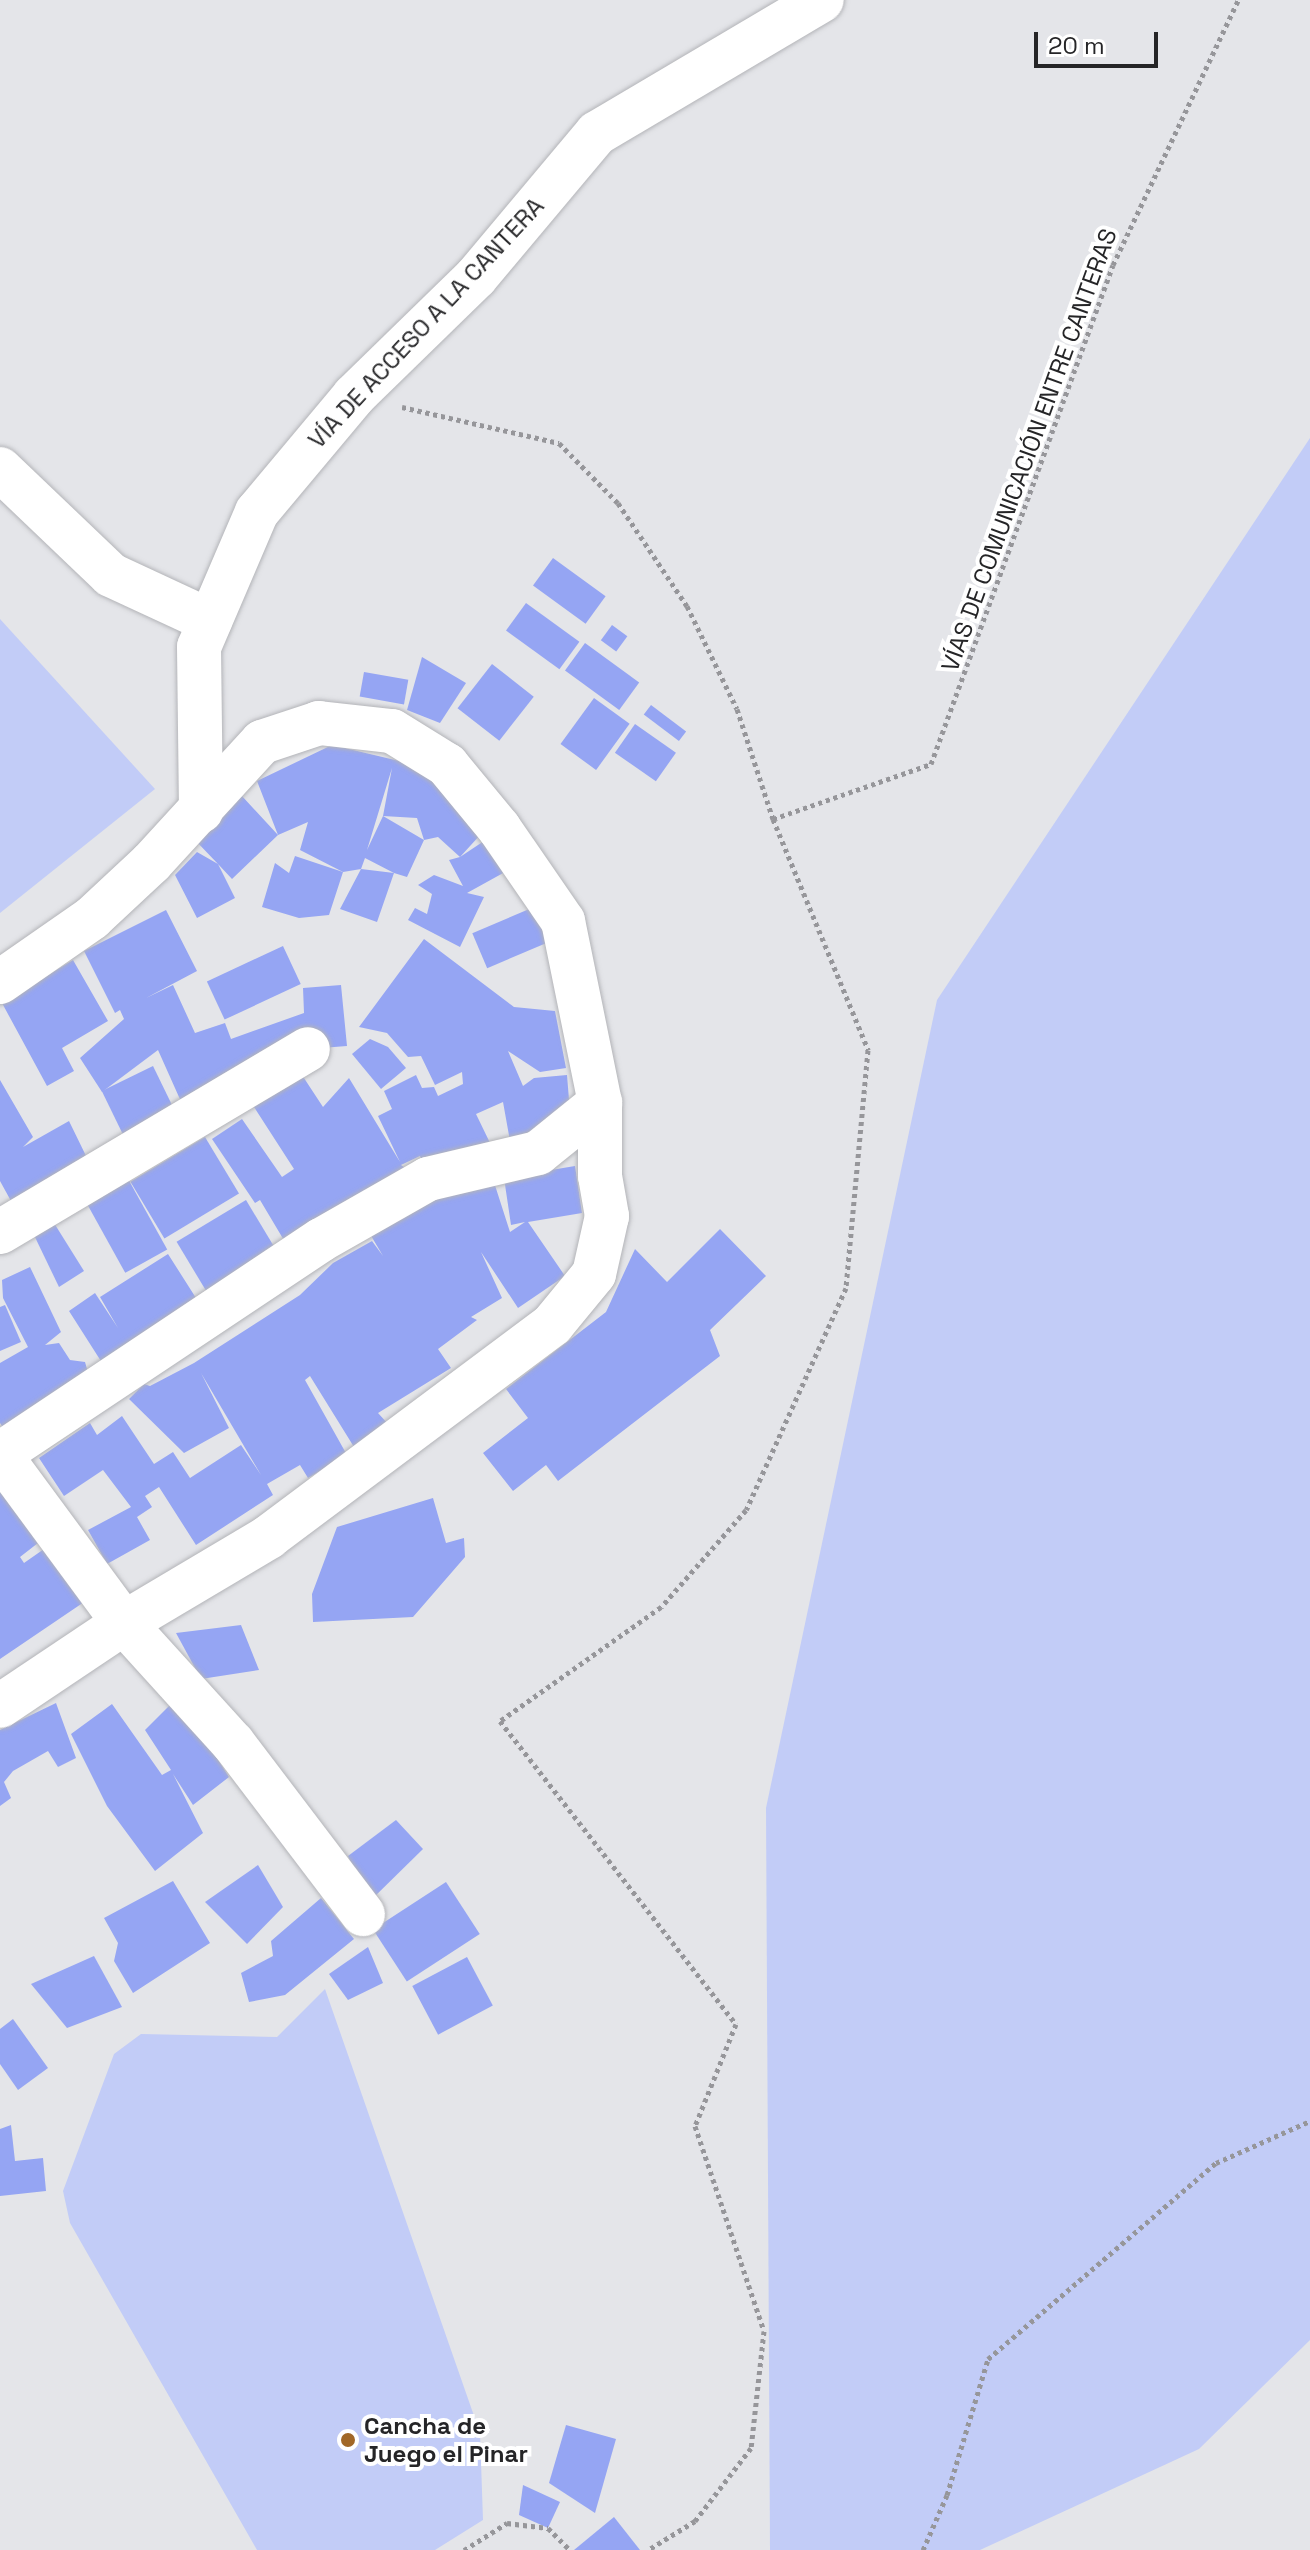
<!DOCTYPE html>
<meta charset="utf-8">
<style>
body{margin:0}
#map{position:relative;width:1310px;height:2550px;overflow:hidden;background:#e4e5e9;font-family:"Space Grotesk",sans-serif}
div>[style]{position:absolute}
.green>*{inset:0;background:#c2ccf7}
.building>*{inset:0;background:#95a5f3;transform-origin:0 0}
.path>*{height:5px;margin-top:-2.5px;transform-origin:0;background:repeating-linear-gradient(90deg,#96969a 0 4px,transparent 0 8px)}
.roads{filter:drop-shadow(0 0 2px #b3b4b8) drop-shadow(0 0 2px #b3b4b8)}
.street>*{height:44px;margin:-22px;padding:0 22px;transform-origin:22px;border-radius:22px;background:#fff}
.dots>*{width:22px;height:22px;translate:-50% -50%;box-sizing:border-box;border:4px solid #fff;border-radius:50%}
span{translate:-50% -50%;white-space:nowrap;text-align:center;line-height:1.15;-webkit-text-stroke:8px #fff;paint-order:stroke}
.street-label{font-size:24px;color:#252527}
.poi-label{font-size:24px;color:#252527;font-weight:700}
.left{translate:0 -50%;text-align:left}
.scale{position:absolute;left:1034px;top:32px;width:124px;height:36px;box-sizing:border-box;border:4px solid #252527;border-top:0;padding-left:10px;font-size:24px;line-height:28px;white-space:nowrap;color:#252527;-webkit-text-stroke:6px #fff;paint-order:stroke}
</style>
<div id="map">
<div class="green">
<i style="clip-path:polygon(1310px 438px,1310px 2340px,1199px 2449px,980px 2550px,770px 2550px,766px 1808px,937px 1000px)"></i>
<i style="clip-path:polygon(0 619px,155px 789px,0 913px)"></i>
<i style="clip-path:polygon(325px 1989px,480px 2433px,483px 2520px,435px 2550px,257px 2550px,70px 2223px,63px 2191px,114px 2054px,141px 2034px,277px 2037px)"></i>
</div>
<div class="building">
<i style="left:553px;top:558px;width:65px;height:34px;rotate:36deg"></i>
<i style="left:526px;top:603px;width:66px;height:34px;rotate:36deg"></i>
<i style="left:612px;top:625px;width:19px;height:19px;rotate:36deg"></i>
<i style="left:585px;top:643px;width:67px;height:34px;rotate:36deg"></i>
<i style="clip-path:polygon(422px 657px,466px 683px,440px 723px,407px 710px)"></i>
<i style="left:492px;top:664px;width:53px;height:56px;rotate:38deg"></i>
<i style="left:364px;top:672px;width:45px;height:25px;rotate:10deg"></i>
<i style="left:594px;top:698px;width:44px;height:57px;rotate:36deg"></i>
<i style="left:651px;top:705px;width:44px;height:12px;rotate:37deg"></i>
<i style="left:635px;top:724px;width:50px;height:35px;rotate:35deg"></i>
<i style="clip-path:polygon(evenodd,332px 745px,437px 770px,492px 822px,460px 857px,487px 839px,505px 872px,467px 893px,484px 897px,460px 947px,408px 920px,415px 908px,427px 914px,432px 894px,418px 885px,434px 875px,463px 886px,449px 860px,460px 857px,438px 837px,424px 840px,417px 818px,383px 816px,392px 768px,367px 850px,383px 816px,424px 840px,407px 877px,394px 873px,377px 922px,340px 909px,361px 869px,343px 872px,300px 850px,308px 822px,278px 835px,232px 879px,218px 864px,235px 898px,197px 918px,175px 875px,197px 852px,218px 864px,195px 840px,241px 795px,278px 835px,257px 781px,332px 745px,365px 858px,394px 873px,361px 869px,365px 858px)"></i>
<i style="clip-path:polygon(295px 856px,343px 872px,329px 915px,299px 918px,262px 907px,275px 863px,289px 873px)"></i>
<i style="left:534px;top:907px;width:38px;height:67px;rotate:67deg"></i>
<i style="clip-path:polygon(166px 910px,197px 971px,146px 998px,173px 985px,195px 1033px,225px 1023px,231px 1039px,304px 1013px,303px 988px,341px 985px,347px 1046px,308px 1049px,183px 1106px,158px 1050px,102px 1092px,80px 1058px,124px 1019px,120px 1010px,115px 1013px,84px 951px)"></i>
<i style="clip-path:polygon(424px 939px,514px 1007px,555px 1011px,566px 1068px,540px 1072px,508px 1051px,523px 1086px,534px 1078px,567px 1075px,570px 1112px,510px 1141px,503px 1102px,476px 1114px,491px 1145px,428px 1175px,420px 1156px,401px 1165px,408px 1170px,288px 1247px,260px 1200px,255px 1203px,212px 1139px,242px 1119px,282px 1177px,294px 1169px,252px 1104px,300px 1072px,323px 1107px,349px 1078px,400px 1162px,378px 1116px,392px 1109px,384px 1091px,416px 1075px,422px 1088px,434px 1087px,438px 1096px,463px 1084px,462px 1072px,435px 1085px,421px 1056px,408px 1057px,387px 1033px,359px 1027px)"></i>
<i style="left:283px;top:946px;width:42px;height:84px;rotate:65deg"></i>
<i style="clip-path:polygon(73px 960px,108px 1021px,62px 1048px,74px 1071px,47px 1086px,2px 1003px)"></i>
<i style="clip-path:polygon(370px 1039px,388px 1047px,406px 1068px,381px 1089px,352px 1054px)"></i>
<i style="left:153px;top:1066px;width:55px;height:57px;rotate:64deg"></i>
<i style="clip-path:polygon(0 1080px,33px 1137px,23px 1147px,69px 1121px,89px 1162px,11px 1201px,0 1181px)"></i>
<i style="left:205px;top:1137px;width:66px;height:87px;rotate:59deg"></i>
<i style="clip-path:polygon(575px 1166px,582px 1213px,528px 1222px,565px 1276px,518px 1308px,481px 1252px,502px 1298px,471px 1317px,477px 1320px,438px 1349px,451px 1368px,378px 1413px,389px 1425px,354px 1447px,310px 1376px,305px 1380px,347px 1455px,308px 1478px,300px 1465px,267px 1484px,273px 1495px,196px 1545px,159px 1487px,145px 1496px,152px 1507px,137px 1517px,150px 1540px,107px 1564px,88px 1530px,131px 1507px,103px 1470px,64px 1496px,39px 1458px,90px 1423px,97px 1435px,122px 1416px,154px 1464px,173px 1452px,190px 1478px,241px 1445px,261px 1475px,201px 1373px,229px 1428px,184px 1453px,129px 1399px,144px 1384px,150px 1386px,194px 1363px,300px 1295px,333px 1263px,372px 1241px,383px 1256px,370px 1234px,442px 1192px,492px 1176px,510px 1232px,525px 1222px,511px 1225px,504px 1178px)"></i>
<i style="left:127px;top:1177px;width:83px;height:48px;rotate:61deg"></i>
<i style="left:246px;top:1200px;width:66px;height:81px;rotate:59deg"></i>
<i style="clip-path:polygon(54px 1223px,84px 1271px,59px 1287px,33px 1233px)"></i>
<i style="clip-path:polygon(720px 1229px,766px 1276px,710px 1330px,720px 1356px,558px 1481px,546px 1465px,513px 1491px,483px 1453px,528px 1418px,506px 1389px,606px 1312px,635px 1249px,667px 1282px)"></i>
<i style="clip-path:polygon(168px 1254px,203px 1309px,106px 1369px,69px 1311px,95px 1293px,118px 1328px,100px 1297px)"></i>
<i style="clip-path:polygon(30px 1267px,61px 1332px,45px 1345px,59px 1343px,70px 1360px,85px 1362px,91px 1383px,6px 1432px,0 1423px,0 1363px,28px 1347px,3px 1298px,2px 1280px)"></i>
<i style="clip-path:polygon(5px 1305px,21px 1342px,0 1351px,0 1307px)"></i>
<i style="clip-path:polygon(0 1483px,47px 1536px,20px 1557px,24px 1563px,54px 1542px,90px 1598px,0 1659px)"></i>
<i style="clip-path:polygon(433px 1498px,446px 1543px,464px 1538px,465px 1557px,413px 1617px,313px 1622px,312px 1594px,337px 1527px)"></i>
<i style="clip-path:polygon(241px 1625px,259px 1670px,201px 1679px,176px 1633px)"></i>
<i style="clip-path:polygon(178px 1697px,229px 1777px,193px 1805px,173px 1774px,203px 1833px,155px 1871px,107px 1806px,71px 1734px,112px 1704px,162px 1775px,171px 1770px,145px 1730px)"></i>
<i style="clip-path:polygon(56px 1703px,76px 1758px,58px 1767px,48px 1751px,13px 1771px,4px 1782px,11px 1798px,0 1806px,0 1730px)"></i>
<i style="clip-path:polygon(396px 1820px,423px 1849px,369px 1902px,348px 1856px)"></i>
<i style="clip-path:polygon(258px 1865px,283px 1907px,247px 1944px,205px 1902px)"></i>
<i style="clip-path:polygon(173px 1881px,210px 1943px,133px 1993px,114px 1961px,118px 1943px,104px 1918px)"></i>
<i style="left:446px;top:1882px;width:62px;height:87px;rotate:57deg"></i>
<i style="clip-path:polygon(321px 1898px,354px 1939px,285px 1995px,249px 2002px,241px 1973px,273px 1956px,271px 1941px)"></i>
<i style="clip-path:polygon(368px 1947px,383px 1983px,348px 2000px,329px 1974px)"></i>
<i style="clip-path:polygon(94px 1956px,122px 2007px,67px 2028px,31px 1984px)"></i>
<i style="left:467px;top:1957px;width:55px;height:62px;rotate:62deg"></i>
<i style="clip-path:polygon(13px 2019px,48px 2068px,18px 2090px,0 2064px,0 2029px)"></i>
<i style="clip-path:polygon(11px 2125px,15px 2161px,43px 2158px,46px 2191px,0 2196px,0 2129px)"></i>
<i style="clip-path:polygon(566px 2425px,616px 2439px,595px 2513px,549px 2483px)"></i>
<i style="clip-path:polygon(523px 2485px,560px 2502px,548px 2528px,519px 2515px)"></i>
<i style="clip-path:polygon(614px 2517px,640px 2550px,574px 2550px)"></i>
</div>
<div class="path">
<i style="left:402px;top:407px;width:161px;rotate:12.9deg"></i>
<i style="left:559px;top:443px;width:84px;rotate:45.5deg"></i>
<i style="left:618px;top:503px;width:124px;rotate:56.2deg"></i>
<i style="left:687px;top:606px;width:114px;rotate:64.1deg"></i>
<i style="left:737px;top:709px;width:116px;rotate:71.9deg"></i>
<i style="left:773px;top:819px;width:250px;rotate:67.6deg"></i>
<i style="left:868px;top:1050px;width:239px;rotate:95.3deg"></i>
<i style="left:846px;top:1288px;width:243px;rotate:114.2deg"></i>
<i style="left:746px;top:1510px;width:129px;rotate:131.2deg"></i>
<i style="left:661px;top:1607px;width:197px;rotate:144.7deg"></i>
<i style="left:500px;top:1721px;width:384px;rotate:52.1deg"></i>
<i style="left:736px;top:2024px;width:110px;rotate:111.9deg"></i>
<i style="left:695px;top:2126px;width:216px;rotate:71.4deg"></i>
<i style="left:764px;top:2331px;width:118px;rotate:96.3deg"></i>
<i style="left:751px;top:2448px;width:92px;rotate:127.5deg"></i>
<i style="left:695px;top:2521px;width:55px;rotate:148.3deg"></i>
<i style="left:773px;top:819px;width:167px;rotate:-19.2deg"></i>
<i style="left:931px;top:764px;width:531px;rotate:-69.96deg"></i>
<i style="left:1113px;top:265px;width:293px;rotate:-64.7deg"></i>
<i style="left:464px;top:2550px;width:51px;rotate:-32.1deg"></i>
<i style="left:507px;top:2523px;width:41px;rotate:7deg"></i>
<i style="left:548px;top:2528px;width:31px;rotate:45deg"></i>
<i style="left:923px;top:2550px;width:60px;rotate:-66.4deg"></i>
<i style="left:947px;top:2495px;width:142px;rotate:-73.2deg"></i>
<i style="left:988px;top:2359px;width:301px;rotate:-40.7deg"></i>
<i style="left:1216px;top:2163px;width:103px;rotate:-24.1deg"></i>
</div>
<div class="roads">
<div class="street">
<i style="left:0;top:469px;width:153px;rotate:43.7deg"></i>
<i style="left:111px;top:575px;width:109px;rotate:24.9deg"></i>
<i style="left:201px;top:811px;width:164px;rotate:-90.7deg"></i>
<i style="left:199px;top:647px;width:147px;rotate:-66.8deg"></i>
<i style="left:257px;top:512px;width:151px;rotate:-50.1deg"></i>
<i style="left:354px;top:396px;width:170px;rotate:-44.3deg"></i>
<i style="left:476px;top:277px;width:188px;rotate:-50deg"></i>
<i style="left:597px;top:133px;width:261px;rotate:-30.6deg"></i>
<i style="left:0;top:982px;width:112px;rotate:-34.8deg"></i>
<i style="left:92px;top:918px;width:81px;rotate:-43deg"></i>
<i style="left:151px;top:863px;width:164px;rotate:-47.5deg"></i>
<i style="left:262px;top:742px;width:60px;rotate:-18.4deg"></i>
<i style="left:319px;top:723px;width:73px;rotate:6.3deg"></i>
<i style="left:392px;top:731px;width:65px;rotate:31.7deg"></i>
<i style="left:447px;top:765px;width:82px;rotate:50.5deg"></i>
<i style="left:499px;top:828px;width:113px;rotate:55.5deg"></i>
<i style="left:563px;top:921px;width:186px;rotate:78.5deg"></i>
<i style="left:600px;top:1103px;width:73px;rotate:90deg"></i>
<i style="left:600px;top:1176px;width:41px;rotate:80.1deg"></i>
<i style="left:607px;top:1216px;width:59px;rotate:102.6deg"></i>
<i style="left:594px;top:1274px;width:66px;rotate:129.5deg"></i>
<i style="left:552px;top:1325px;width:354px;rotate:143.2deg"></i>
<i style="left:269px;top:1537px;width:169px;rotate:149.3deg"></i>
<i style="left:124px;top:1623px;width:149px;rotate:146.2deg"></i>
<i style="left:0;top:1232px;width:358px;rotate:-30.7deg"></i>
<i style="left:0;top:1454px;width:386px;rotate:-33.7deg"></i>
<i style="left:321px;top:1240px;width:123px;rotate:-29.7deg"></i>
<i style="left:428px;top:1179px;width:113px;rotate:-13.3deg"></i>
<i style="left:538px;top:1153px;width:80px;rotate:-38.9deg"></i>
<i style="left:0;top:1455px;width:209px;rotate:53.6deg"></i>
<i style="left:124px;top:1623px;width:162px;rotate:47.8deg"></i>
<i style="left:233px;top:1743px;width:215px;rotate:52.8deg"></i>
</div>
</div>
<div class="dots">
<i style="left:348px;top:2440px;background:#a16727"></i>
</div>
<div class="street-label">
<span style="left:426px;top:323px;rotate:-47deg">VÍA DE ACCESO A LA CANTERA</span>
<span style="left:1029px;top:450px;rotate:-70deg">VÍAS DE COMUNICACIÓN ENTRE CANTERAS</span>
</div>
<div class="poi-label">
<span class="left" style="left:364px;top:2440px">Cancha de<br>Juego el Pinar</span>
</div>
<div class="scale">20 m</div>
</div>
